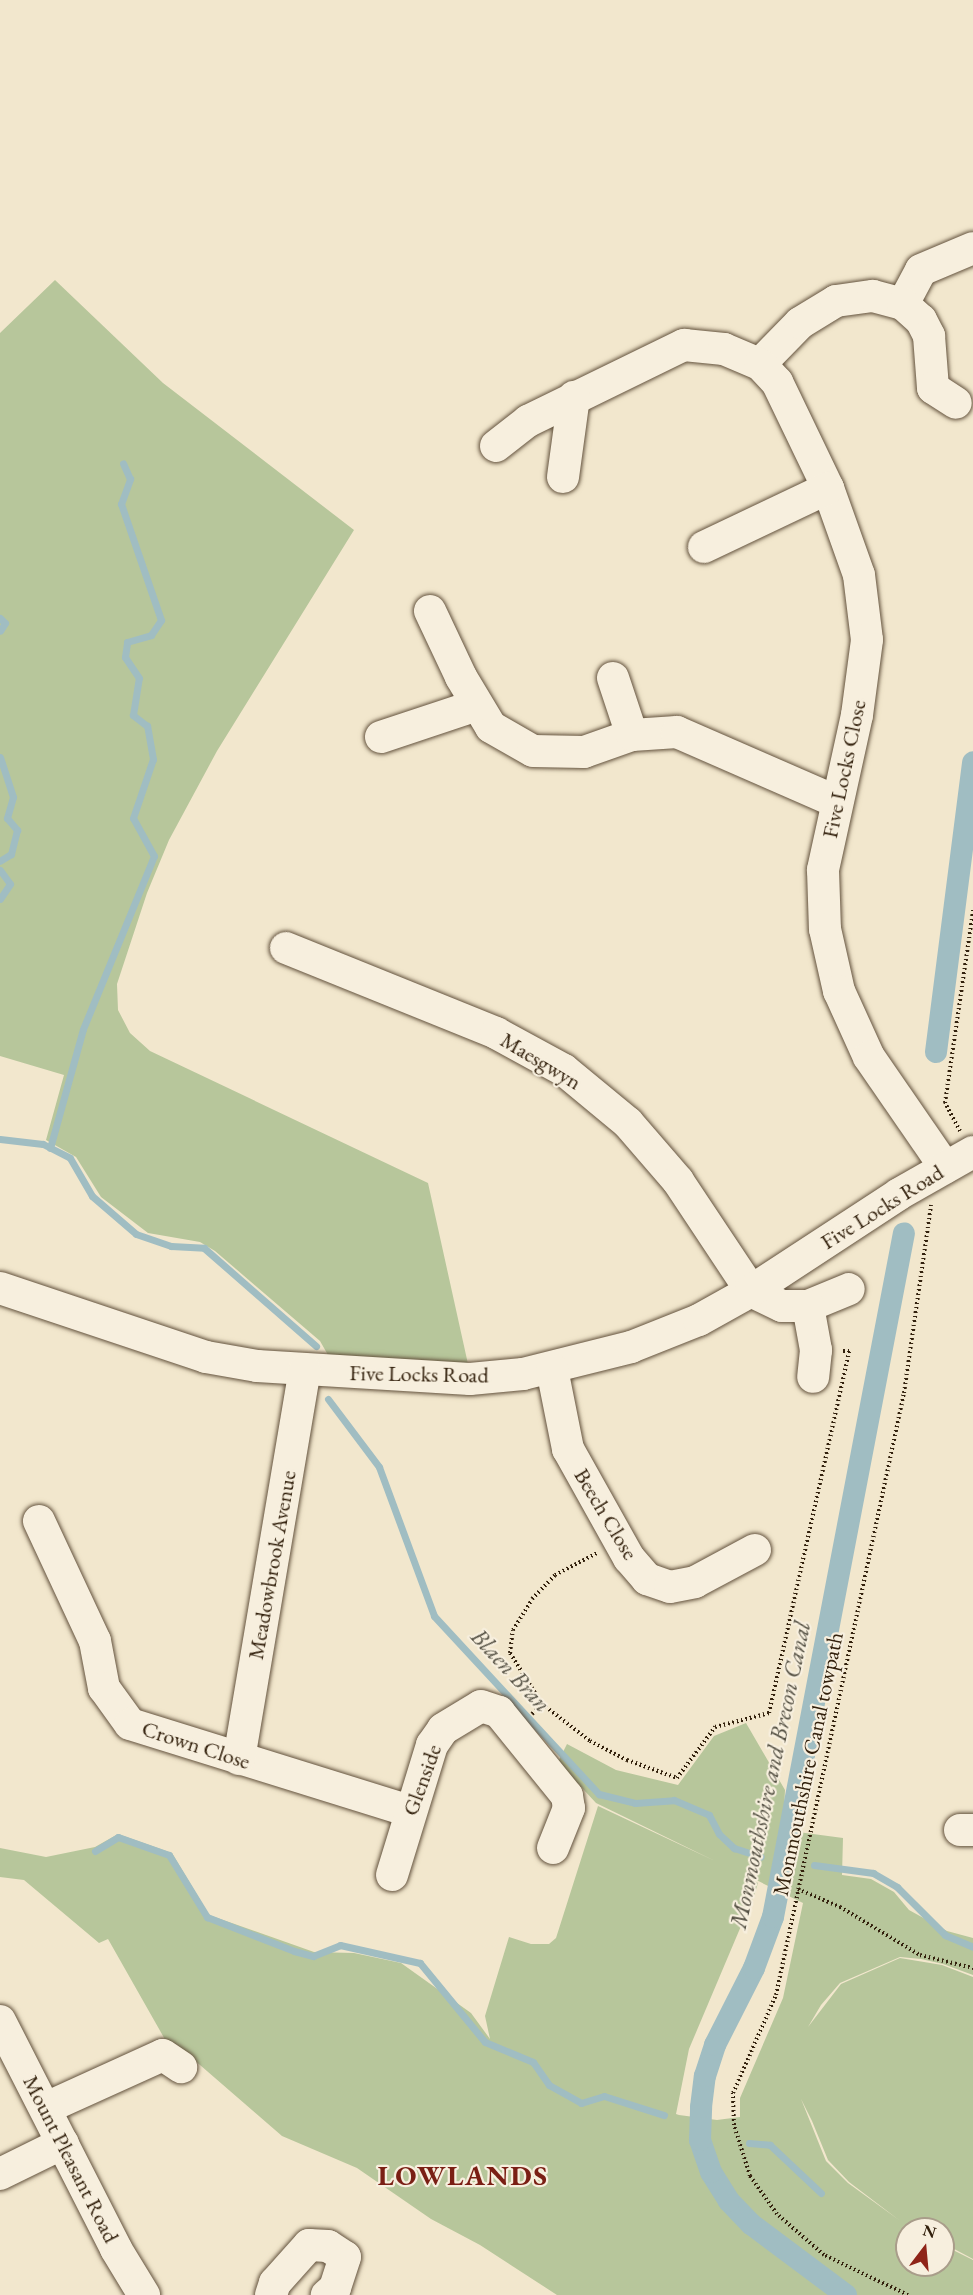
<!DOCTYPE html>
<style>
body{margin:0}
#map{position:relative;width:973px;height:2295px;overflow:hidden;background:#f2e7cd;font-family:"EB Garamond",serif}
div>[style]{position:absolute}
.green>*{inset:0;background:#b7c69b}
.stream>*{height:7px;margin:-3.5px;padding:0 3.5px;transform-origin:3.5px;border-radius:3.5px;background:#a0bdc2}
.canal>*{height:22px;margin:-11px;padding:0 11px;transform-origin:11px;border-radius:11px;background:#a0bdc2}
.path>*{height:4px;margin-top:-2px;transform-origin:0;background:repeating-linear-gradient(90deg,#33210d 0 1.5px,transparent 0 4.5px)}
.roads{filter:drop-shadow(0 0 2px #63523d) drop-shadow(0 0 2px #63523d)}
.minor>*{height:32px;margin:-16px;padding:0 16px;transform-origin:16px;border-radius:16px;background:#f7efde}
span{translate:-50% -50%;white-space:nowrap;text-align:center;line-height:1.15;-webkit-text-stroke:4.5px #f7efde;paint-order:stroke}
.street-label{font-size:22px;color:#33210d}
.water-label{font-size:24px;color:#545043;font-style:italic}
.district-label{font-size:28px;color:#7a1f14;font-weight:700;letter-spacing:1.5px}
.north{position:absolute;left:895px;top:2217px;width:60px;height:60px;box-sizing:border-box;background:#f7efde;border:2px solid #a99d8a;border-radius:50%;rotate:16deg;font-size:16px;font-weight:700;line-height:24px;text-align:center;color:#33210d}
.north::after{content:'';display:block;margin:auto;width:21px;height:27px;background:#8f2418;clip-path:polygon(50% 0,100% 100%,50% 72%,0 100%)}
</style>
<div id="map">
<div class="green">
<i style="clip-path:polygon(55px 280px,163px 383px,354px 530px,217px 751px,169px 840px,147px 893px,117px 984px,118px 1010px,130px 1033px,150px 1051px,428px 1183px,468px 1364px,328px 1355px,320px 1341px,215px 1251px,200px 1242px,148px 1233px,101px 1197px,76px 1157px,46px 1140px,64px 1075px,0 1056px,0 333px)"></i>
<i style="clip-path:polygon(evenodd,746px 1723px,785px 1790px,783px 1830px,843px 1838px,842px 1875px,871px 1879px,894px 1892px,909px 1910px,947px 1931px,973px 1938px,973px 1975px,943px 1964px,921px 1959px,900px 1957px,840px 1983px,821px 2005px,808px 2027px,841px 1984px,900px 1958px,942px 1965px,973px 1977px,973px 2259px,943px 2243px,943px 2229px,911px 2228px,907px 2229px,907px 2265px,943px 2265px,943px 2245px,973px 2260px,973px 2295px,557px 2295px,480px 2245px,431px 2219px,357px 2168px,282px 2136px,185px 2052px,167px 2043px,108px 1939px,99px 1943px,24px 1880px,0 1877px,0 1848px,46px 1857px,95px 1847px,118px 1834px,172px 1853px,209px 1915px,314px 1952px,354px 1953px,401px 1963px,471px 2013px,490px 2039px,485px 2016px,509px 1937px,531px 1944px,549px 1944px,556px 1938px,598px 1806px,715px 1861px,596px 1803px,558px 1762px,567px 1744px,616px 1770px,678px 1785px,714px 1736px,746px 1723px,750px 1877px,803px 1903px,783px 1998px,740px 2098px,740px 2117px,717px 2120px,679px 2115px,676px 2114px,689px 2049px,755px 1893px,758px 1883px,750px 1877px,746px 1723px,801px 2099px,812px 2121px,828px 2160px,849px 2182px,899px 2220px,848px 2183px,826px 2161px,801px 2099px)"></i>
</div>
<div class="stream">
<i style="left:0;top:618px;width:7px;rotate:45deg"></i>
<i style="left:5px;top:623px;width:9px;rotate:122deg"></i>
<i style="left:0;top:757px;width:42px;rotate:72deg"></i>
<i style="left:13px;top:797px;width:22px;rotate:106deg"></i>
<i style="left:7px;top:818px;width:16px;rotate:50deg"></i>
<i style="left:17px;top:830px;width:25px;rotate:104deg"></i>
<i style="left:11px;top:854px;width:13px;rotate:148deg"></i>
<i style="left:0;top:870px;width:17px;rotate:54deg"></i>
<i style="left:10px;top:884px;width:18px;rotate:124deg"></i>
<i style="left:0;top:1139px;width:43px;rotate:6.6deg"></i>
<i style="left:43px;top:1144px;width:30px;rotate:27deg"></i>
<i style="left:70px;top:1158px;width:44px;rotate:59.9deg"></i>
<i style="left:92px;top:1196px;width:58px;rotate:40.8deg"></i>
<i style="left:136px;top:1234px;width:37px;rotate:19deg"></i>
<i style="left:171px;top:1246px;width:33px;rotate:3deg"></i>
<i style="left:204px;top:1248px;width:149px;rotate:41.2deg"></i>
<i style="left:50px;top:1148px;width:123px;rotate:-74.5deg"></i>
<i style="left:83px;top:1029px;width:187px;rotate:-67.7deg"></i>
<i style="left:154px;top:856px;width:43px;rotate:-118.9deg"></i>
<i style="left:133px;top:818px;width:62px;rotate:-71.3deg"></i>
<i style="left:153px;top:759px;width:34px;rotate:-100deg"></i>
<i style="left:147px;top:726px;width:18px;rotate:-142deg"></i>
<i style="left:133px;top:715px;width:37px;rotate:-81deg"></i>
<i style="left:139px;top:678px;width:25px;rotate:-124deg"></i>
<i style="left:125px;top:657px;width:15px;rotate:-82deg"></i>
<i style="left:127px;top:642px;width:25px;rotate:-16deg"></i>
<i style="left:151px;top:635px;width:18px;rotate:-56deg"></i>
<i style="left:161px;top:620px;width:123px;rotate:-109deg"></i>
<i style="left:121px;top:504px;width:27px;rotate:-70deg"></i>
<i style="left:130px;top:479px;width:17px;rotate:-114deg"></i>
<i style="left:328px;top:1399px;width:85px;rotate:53.1deg"></i>
<i style="left:379px;top:1467px;width:159px;rotate:69.7deg"></i>
<i style="left:434px;top:1616px;width:243px;rotate:47.2deg"></i>
<i style="left:599px;top:1794px;width:37px;rotate:14deg"></i>
<i style="left:635px;top:1803px;width:39px;rotate:-4deg"></i>
<i style="left:674px;top:1800px;width:38px;rotate:23deg"></i>
<i style="left:709px;top:1815px;width:21px;rotate:62deg"></i>
<i style="left:719px;top:1834px;width:21px;rotate:43deg"></i>
<i style="left:734px;top:1848px;width:28px;rotate:18deg"></i>
<i style="left:95px;top:1851px;width:27px;rotate:-31deg"></i>
<i style="left:118px;top:1837px;width:54px;rotate:19.4deg"></i>
<i style="left:169px;top:1855px;width:73px;rotate:58.5deg"></i>
<i style="left:207px;top:1917px;width:93px;rotate:21.3deg"></i>
<i style="left:294px;top:1951px;width:20px;rotate:15deg"></i>
<i style="left:313px;top:1956px;width:29px;rotate:-22deg"></i>
<i style="left:340px;top:1945px;width:82px;rotate:12.7deg"></i>
<i style="left:420px;top:1963px;width:102px;rotate:50.6deg"></i>
<i style="left:485px;top:2042px;width:52px;rotate:22.6deg"></i>
<i style="left:533px;top:2062px;width:28px;rotate:55deg"></i>
<i style="left:549px;top:2085px;width:37px;rotate:29deg"></i>
<i style="left:581px;top:2103px;width:24px;rotate:-17deg"></i>
<i style="left:604px;top:2096px;width:63px;rotate:17.6deg"></i>
<i style="left:814px;top:1865px;width:60px;rotate:7.7deg"></i>
<i style="left:873px;top:1873px;width:28px;rotate:30deg"></i>
<i style="left:897px;top:1887px;width:68px;rotate:45deg"></i>
<i style="left:945px;top:1935px;width:30px;rotate:23deg"></i>
<i style="left:749px;top:2143px;width:21px;rotate:5deg"></i>
<i style="left:770px;top:2145px;width:70px;rotate:43.3deg"></i>
</div>
<div class="canal">
<i style="left:936px;top:1052px;width:292px;rotate:-82.7deg"></i>
<i style="left:846px;top:2295px;width:119px;rotate:-143.2deg"></i>
<i style="left:751px;top:2224px;width:32px;rotate:-134deg"></i>
<i style="left:729px;top:2201px;width:34px;rotate:-122deg"></i>
<i style="left:711px;top:2172px;width:34px;rotate:-109deg"></i>
<i style="left:700px;top:2140px;width:33px;rotate:-88deg"></i>
<i style="left:701px;top:2107px;width:31px;rotate:-83deg"></i>
<i style="left:705px;top:2076px;width:33px;rotate:-72deg"></i>
<i style="left:715px;top:2045px;width:86px;rotate:-63.1deg"></i>
<i style="left:754px;top:1968px;width:54px;rotate:-69.6deg"></i>
<i style="left:773px;top:1917px;width:696px;rotate:-79.16deg"></i>
</div>
<div class="path">
<i style="left:960px;top:1131px;width:32px;rotate:-118deg"></i>
<i style="left:945px;top:1103px;width:195px;rotate:-81.7deg"></i>
<i style="left:542px;top:1704px;width:61px;rotate:37.6deg"></i>
<i style="left:590px;top:1741px;width:42px;rotate:27.2deg"></i>
<i style="left:627px;top:1760px;width:53px;rotate:19.8deg"></i>
<i style="left:677px;top:1778px;width:64px;rotate:-53.3deg"></i>
<i style="left:715px;top:1727px;width:56px;rotate:-14.5deg"></i>
<i style="left:769px;top:1713px;width:371px;rotate:-77.5deg"></i>
<i style="left:849px;top:1351px;width:7px;rotate:180deg"></i>
<i style="left:532px;top:1714px;width:14px;rotate:-45deg"></i>
<i style="left:542px;top:1704px;width:60px;rotate:-122.1deg"></i>
<i style="left:510px;top:1653px;width:23px;rotate:-83deg"></i>
<i style="left:513px;top:1630px;width:36px;rotate:-58deg"></i>
<i style="left:532px;top:1599px;width:33px;rotate:-46deg"></i>
<i style="left:555px;top:1575px;width:47px;rotate:-27.6deg"></i>
<i style="left:798px;top:1889px;width:46px;rotate:23.2deg"></i>
<i style="left:840px;top:1907px;width:93px;rotate:31deg"></i>
<i style="left:920px;top:1955px;width:55px;rotate:13.8deg"></i>
<i style="left:908px;top:2295px;width:93px;rotate:-154.5deg"></i>
<i style="left:824px;top:2255px;width:62px;rotate:-138.9deg"></i>
<i style="left:777px;top:2214px;width:47px;rotate:-125.4deg"></i>
<i style="left:750px;top:2176px;width:53px;rotate:-107.4deg"></i>
<i style="left:734px;top:2125px;width:32px;rotate:-92deg"></i>
<i style="left:733px;top:2093px;width:107px;rotate:-66.3deg"></i>
<i style="left:776px;top:1995px;width:615px;rotate:-78deg"></i>
<i style="left:904px;top:1393px;width:190px;rotate:-81.8deg"></i>
</div>
<div class="roads">
<div class="minor">
<i style="left:903px;top:304px;width:38px;rotate:-62deg"></i>
<i style="left:921px;top:270px;width:56px;rotate:-22.9deg"></i>
<i style="left:760px;top:364px;width:57px;rotate:-45.7deg"></i>
<i style="left:800px;top:323px;width:42px;rotate:-31.4deg"></i>
<i style="left:836px;top:301px;width:37px;rotate:-8deg"></i>
<i style="left:873px;top:296px;width:31px;rotate:15deg"></i>
<i style="left:903px;top:304px;width:24px;rotate:42deg"></i>
<i style="left:921px;top:320px;width:18px;rotate:63deg"></i>
<i style="left:929px;top:336px;width:52px;rotate:85.6deg"></i>
<i style="left:933px;top:388px;width:27px;rotate:33deg"></i>
<i style="left:496px;top:446px;width:41px;rotate:-38deg"></i>
<i style="left:528px;top:421px;width:174px;rotate:-26deg"></i>
<i style="left:684px;top:345px;width:40px;rotate:5.7deg"></i>
<i style="left:724px;top:349px;width:39px;rotate:23deg"></i>
<i style="left:760px;top:364px;width:25px;rotate:47deg"></i>
<i style="left:777px;top:382px;width:118px;rotate:64.3deg"></i>
<i style="left:828px;top:488px;width:92px;rotate:70.4deg"></i>
<i style="left:859px;top:575px;width:65px;rotate:83deg"></i>
<i style="left:867px;top:640px;width:76px;rotate:97.6deg"></i>
<i style="left:857px;top:715px;width:159px;rotate:102.4deg"></i>
<i style="left:823px;top:870px;width:59px;rotate:88.1deg"></i>
<i style="left:825px;top:929px;width:64px;rotate:77.3deg"></i>
<i style="left:839px;top:991px;width:72px;rotate:65.6deg"></i>
<i style="left:869px;top:1057px;width:134px;rotate:55.4deg"></i>
<i style="left:563px;top:477px;width:81px;rotate:-82.2deg"></i>
<i style="left:704px;top:547px;width:137px;rotate:-25.4deg"></i>
<i style="left:430px;top:611px;width:73px;rotate:64.8deg"></i>
<i style="left:461px;top:677px;width:58px;rotate:59deg"></i>
<i style="left:491px;top:727px;width:48px;rotate:29.7deg"></i>
<i style="left:533px;top:751px;width:51px;rotate:1.1deg"></i>
<i style="left:584px;top:752px;width:51px;rotate:-19.5deg"></i>
<i style="left:632px;top:735px;width:45px;rotate:-3.8deg"></i>
<i style="left:677px;top:732px;width:172px;rotate:23.6deg"></i>
<i style="left:613px;top:678px;width:60px;rotate:71.6deg"></i>
<i style="left:381px;top:737px;width:101px;rotate:-18.4deg"></i>
<i style="left:286px;top:948px;width:227px;rotate:22deg"></i>
<i style="left:496px;top:1033px;width:77px;rotate:28.6deg"></i>
<i style="left:564px;top:1070px;width:83px;rotate:39.6deg"></i>
<i style="left:628px;top:1123px;width:77px;rotate:49.2deg"></i>
<i style="left:678px;top:1181px;width:132px;rotate:56.4deg"></i>
<i style="left:751px;top:1291px;width:34px;rotate:26deg"></i>
<i style="left:782px;top:1306px;width:26px"></i>
<i style="left:808px;top:1306px;width:44px;rotate:-22.5deg"></i>
<i style="left:0;top:1288px;width:217px;rotate:18.5deg"></i>
<i style="left:206px;top:1357px;width:52px;rotate:10deg"></i>
<i style="left:257px;top:1366px;width:213px;rotate:3.5deg"></i>
<i style="left:470px;top:1379px;width:53px;rotate:-5.4deg"></i>
<i style="left:523px;top:1374px;width:111px;rotate:-14deg"></i>
<i style="left:631px;top:1347px;width:73px;rotate:-21.7deg"></i>
<i style="left:699px;top:1320px;width:60px;rotate:-29.1deg"></i>
<i style="left:751px;top:1291px;width:177px;rotate:-33.2deg"></i>
<i style="left:899px;top:1194px;width:85px;rotate:-29.6deg"></i>
<i style="left:808px;top:1306px;width:45px;rotate:79.7deg"></i>
<i style="left:816px;top:1350px;width:27px;rotate:96deg"></i>
<i style="left:552px;top:1369px;width:82px;rotate:78.7deg"></i>
<i style="left:568px;top:1449px;width:125px;rotate:60.8deg"></i>
<i style="left:629px;top:1558px;width:28px;rotate:49deg"></i>
<i style="left:647px;top:1579px;width:24px;rotate:19deg"></i>
<i style="left:670px;top:1587px;width:25px;rotate:-11deg"></i>
<i style="left:695px;top:1582px;width:68px;rotate:-28.1deg"></i>
<i style="left:39px;top:1521px;width:132px;rotate:65deg"></i>
<i style="left:95px;top:1641px;width:48px;rotate:79.2deg"></i>
<i style="left:104px;top:1688px;width:44px;rotate:54.2deg"></i>
<i style="left:130px;top:1724px;width:292px;rotate:17.3deg"></i>
<i style="left:239px;top:1759px;width:395px;rotate:-80.4deg"></i>
<i style="left:960px;top:1830px;width:13px"></i>
<i style="left:392px;top:1875px;width:136px;rotate:-72.9deg"></i>
<i style="left:432px;top:1745px;width:19px;rotate:-55deg"></i>
<i style="left:443px;top:1729px;width:44px;rotate:-31.2deg"></i>
<i style="left:481px;top:1706px;width:19px;rotate:18deg"></i>
<i style="left:499px;top:1712px;width:108px;rotate:51deg"></i>
<i style="left:567px;top:1796px;width:12px;rotate:81deg"></i>
<i style="left:569px;top:1808px;width:43px;rotate:111.8deg"></i>
<i style="left:0;top:2021px;width:256px;rotate:63deg"></i>
<i style="left:116px;top:2249px;width:54px;rotate:58.7deg"></i>
<i style="left:46px;top:2108px;width:128px;rotate:-24.4deg"></i>
<i style="left:163px;top:2055px;width:22px;rotate:34deg"></i>
<i style="left:0;top:2174px;width:70px;rotate:-26.2deg"></i>
<i style="left:271px;top:2295px;width:13px;rotate:-72deg"></i>
<i style="left:275px;top:2283px;width:51px;rotate:-48.2deg"></i>
<i style="left:309px;top:2245px;width:19px;rotate:3deg"></i>
<i style="left:328px;top:2246px;width:20px;rotate:33deg"></i>
<i style="left:345px;top:2257px;width:33px;rotate:108deg"></i>
<i style="left:335px;top:2288px;width:11px;rotate:139deg"></i>
</div>
</div>
<div class="street-label">
<span style="left:844px;top:769px;rotate:-78deg">Five Locks Close</span>
<span style="left:541px;top:1061px;rotate:31deg">Maesgwyn</span>
<span style="left:882px;top:1207px;rotate:-32deg">Five Locks Road</span>
<span style="left:419px;top:1374px;rotate:1deg">Five Locks Road</span>
<span style="left:606px;top:1514px;rotate:59deg">Beech Close</span>
<span style="left:272px;top:1565px;rotate:-80deg">Meadowbrook Avenue</span>
<span style="left:196px;top:1745px;rotate:18deg">Crown Close</span>
<span style="left:808px;top:1764px;rotate:-78deg">Monmouthshire Canal towpath</span>
<span style="left:422px;top:1780px;rotate:-70deg">Glenside</span>
<span style="left:71px;top:2159px;rotate:63deg">Mount Pleasant Road</span>
</div>
<div class="water-label">
<span style="left:511px;top:1670px;rotate:47deg">Blaen Bran</span>
<span style="left:770px;top:1775px;rotate:-78deg">Monmouthshire and Brecon Canal</span>
</div>
<div class="district-label">
<span style="left:463px;top:2175px">LOWLANDS</span>
</div>
<div class="north">N</div>
</div>
